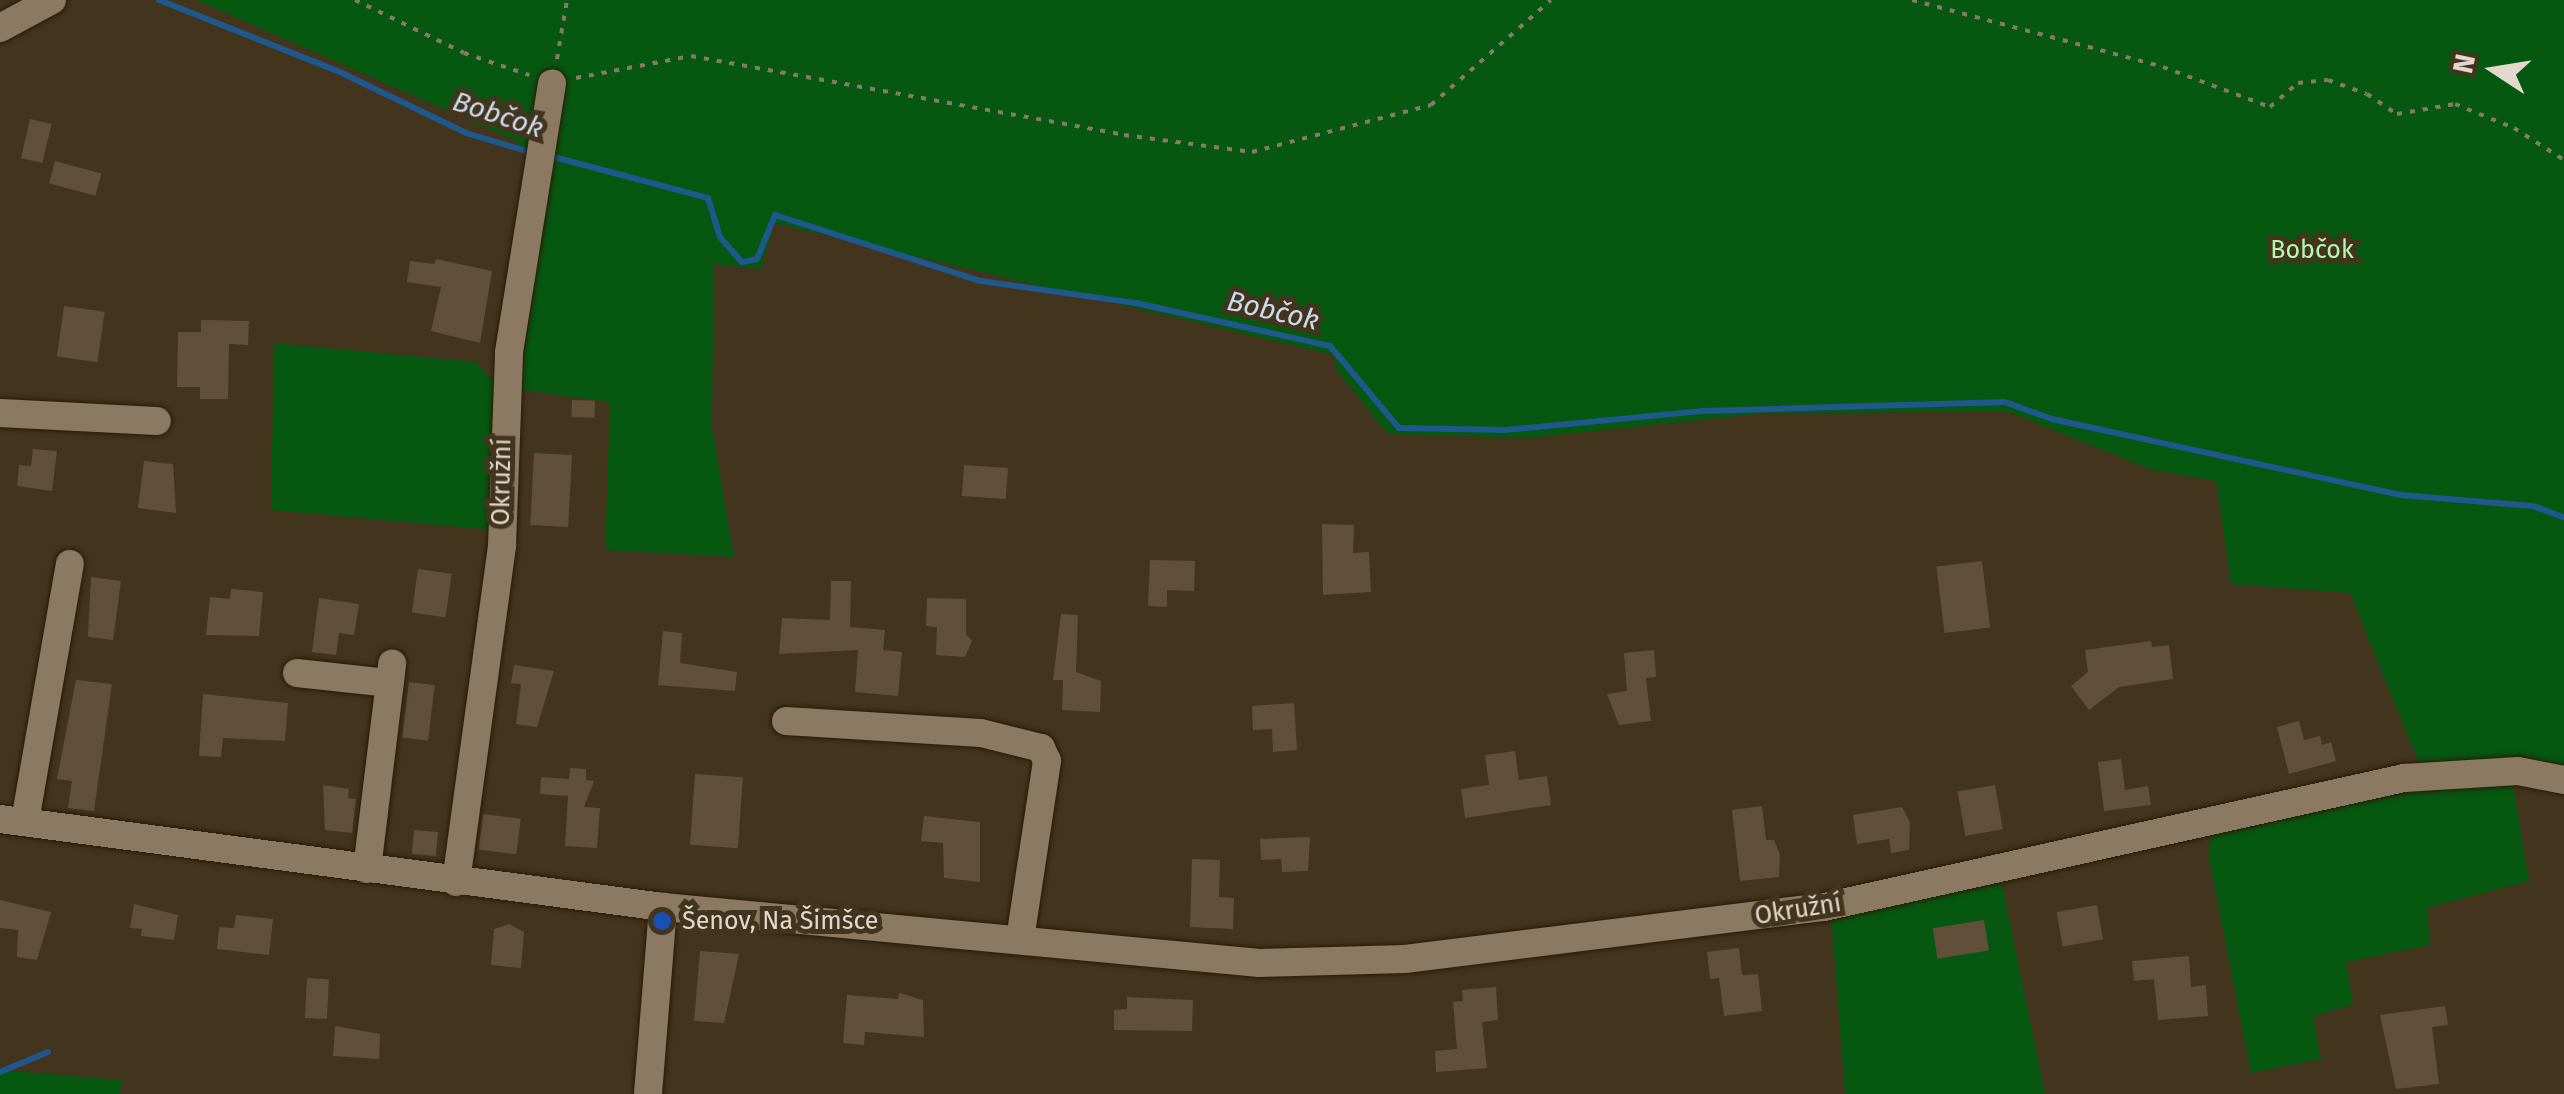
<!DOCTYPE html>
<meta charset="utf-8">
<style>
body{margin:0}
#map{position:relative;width:2564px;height:1094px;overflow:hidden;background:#43341e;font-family:"Fira Sans",sans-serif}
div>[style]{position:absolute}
.green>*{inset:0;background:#065710}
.stream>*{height:6px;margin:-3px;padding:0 3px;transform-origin:3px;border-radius:3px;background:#1e588c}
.building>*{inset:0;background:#614f3a;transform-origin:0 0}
.path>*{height:4px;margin-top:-2px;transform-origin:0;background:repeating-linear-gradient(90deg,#877a68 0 5px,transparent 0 13px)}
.roads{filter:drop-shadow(0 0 2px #291b06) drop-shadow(0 0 2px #291b06)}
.minor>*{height:28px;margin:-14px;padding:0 14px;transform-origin:14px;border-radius:14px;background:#8b7962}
.dots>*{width:28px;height:28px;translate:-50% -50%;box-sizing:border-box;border:5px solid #43341e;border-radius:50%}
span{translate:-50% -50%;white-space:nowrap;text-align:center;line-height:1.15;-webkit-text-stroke:10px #43341e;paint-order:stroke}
.park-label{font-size:25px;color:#affbad}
.street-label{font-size:25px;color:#e2d8cb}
.poi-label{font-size:25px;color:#e2d8cb}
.left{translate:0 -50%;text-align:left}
.water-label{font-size:28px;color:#cbdcef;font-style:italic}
.north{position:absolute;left:2444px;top:20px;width:100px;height:100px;-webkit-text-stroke:8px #43341e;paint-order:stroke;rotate:282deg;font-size:28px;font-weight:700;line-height:40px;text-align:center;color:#e2d8cb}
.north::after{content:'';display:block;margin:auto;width:35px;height:45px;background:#e2d8cb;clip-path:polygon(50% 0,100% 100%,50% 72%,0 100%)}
</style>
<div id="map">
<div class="green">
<i style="clip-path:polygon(196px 0,2564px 0,2564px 766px,2418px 761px,2350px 593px,2231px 584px,2216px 481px,2152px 470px,2007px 411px,1758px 414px,1527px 438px,1388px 434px,1336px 369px,1334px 355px,774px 223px,761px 269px,714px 264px,712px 426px,734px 557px,605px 550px,610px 402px,513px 389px,546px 186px,516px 141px)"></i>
<i style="clip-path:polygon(274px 343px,476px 362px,493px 381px,499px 404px,493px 530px,271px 510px)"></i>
<i style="clip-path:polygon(2511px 773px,2529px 881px,2427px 908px,2430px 945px,2346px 962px,2353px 1004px,2313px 1017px,2321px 1059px,2251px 1073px,2208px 853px,2211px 835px,2381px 793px)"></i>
<i style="clip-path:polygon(2002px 884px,2045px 1094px,1845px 1094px,1831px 914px)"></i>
<i style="clip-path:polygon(0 1070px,122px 1080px,120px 1094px,0 1094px)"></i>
</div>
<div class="stream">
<i style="left:159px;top:0;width:197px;rotate:21.7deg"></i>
<i style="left:342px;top:73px;width:138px;rotate:25.8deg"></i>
<i style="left:466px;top:133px;width:70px;rotate:16.6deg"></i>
<i style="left:550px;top:156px;width:163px;rotate:14.9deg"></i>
<i style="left:708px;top:198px;width:41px;rotate:72.9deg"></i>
<i style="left:720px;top:237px;width:33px;rotate:49deg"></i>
<i style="left:742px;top:262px;width:15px;rotate:-11deg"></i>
<i style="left:757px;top:259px;width:48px;rotate:-67.8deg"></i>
<i style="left:775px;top:215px;width:216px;rotate:17.8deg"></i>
<i style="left:981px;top:281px;width:157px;rotate:8.1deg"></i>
<i style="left:1136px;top:303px;width:199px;rotate:12.5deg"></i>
<i style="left:1330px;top:346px;width:107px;rotate:49.9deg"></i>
<i style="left:1399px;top:428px;width:106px;rotate:1.1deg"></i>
<i style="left:1505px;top:430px;width:197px;rotate:-5.5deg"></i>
<i style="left:1701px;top:411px;width:304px;rotate:-1.7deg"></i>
<i style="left:2005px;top:402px;width:50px;rotate:19.9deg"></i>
<i style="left:2052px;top:419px;width:357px;rotate:12.3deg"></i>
<i style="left:2401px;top:495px;width:132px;rotate:4.8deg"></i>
<i style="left:2533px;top:506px;width:33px;rotate:20deg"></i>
<i style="left:0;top:1072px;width:52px;rotate:-22.6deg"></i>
</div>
<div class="building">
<i style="left:30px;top:119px;width:22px;height:40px;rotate:13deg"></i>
<i style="left:55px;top:161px;width:48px;height:23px;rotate:15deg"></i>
<i style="clip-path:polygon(436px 259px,492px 271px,480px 343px,431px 331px,441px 287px,407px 282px,410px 261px,434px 264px)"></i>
<i style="left:64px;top:306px;width:41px;height:51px;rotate:8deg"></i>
<i style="clip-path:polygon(201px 320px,249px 321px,248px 345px,229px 344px,228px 399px,200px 399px,200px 387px,177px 387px,178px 332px,201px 332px)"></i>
<i style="left:572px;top:400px;width:23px;height:17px;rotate:2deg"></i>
<i style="clip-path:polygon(33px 449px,57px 451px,52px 491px,17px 486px,19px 465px,31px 466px)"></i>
<i style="left:534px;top:453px;width:38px;height:72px;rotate:3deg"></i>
<i style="clip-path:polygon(144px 461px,173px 464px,176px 513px,138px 508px)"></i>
<i style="left:964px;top:465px;width:44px;height:31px;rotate:4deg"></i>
<i style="clip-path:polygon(1322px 524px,1354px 525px,1353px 553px,1369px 552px,1371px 592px,1323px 595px)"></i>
<i style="clip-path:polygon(1150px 560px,1195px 561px,1194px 591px,1167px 590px,1167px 607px,1148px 606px)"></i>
<i style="left:1982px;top:561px;width:67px;height:46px;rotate:83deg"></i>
<i style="left:418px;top:569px;width:34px;height:44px;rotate:8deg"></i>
<i style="clip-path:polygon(91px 577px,121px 581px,113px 640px,88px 637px)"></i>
<i style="clip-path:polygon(831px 581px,851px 581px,850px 627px,885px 630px,883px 650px,902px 652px,898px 696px,855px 692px,858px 650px,779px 654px,782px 618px,830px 620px)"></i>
<i style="clip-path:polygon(231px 589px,263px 592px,259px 636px,206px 635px,210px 597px,230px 599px)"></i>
<i style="clip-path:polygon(319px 598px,359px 604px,354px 635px,339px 633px,336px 655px,312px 652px)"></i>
<i style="clip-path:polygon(927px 598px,966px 599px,966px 634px,972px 641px,965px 657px,936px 655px,937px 627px,926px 626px)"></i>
<i style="clip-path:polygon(1061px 614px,1078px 615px,1076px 672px,1101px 681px,1100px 712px,1062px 710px,1063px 680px,1053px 680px)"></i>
<i style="clip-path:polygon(663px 631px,682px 633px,680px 663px,737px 672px,735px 691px,658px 685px)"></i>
<i style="clip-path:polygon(2151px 641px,2152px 647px,2169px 645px,2173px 679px,2119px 687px,2089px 710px,2071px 686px,2088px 672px,2085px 650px)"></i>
<i style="clip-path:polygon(1654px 650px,1656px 677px,1646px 678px,1651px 721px,1619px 725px,1607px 694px,1627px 691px,1624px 653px)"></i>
<i style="clip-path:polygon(514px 665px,554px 671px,537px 727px,516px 724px,521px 684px,511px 683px)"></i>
<i style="clip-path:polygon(76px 680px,112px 684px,94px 811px,68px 808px,72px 781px,57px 779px)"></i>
<i style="left:409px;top:682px;width:26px;height:56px;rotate:7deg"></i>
<i style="clip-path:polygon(203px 694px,288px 703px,285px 741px,223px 738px,221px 757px,199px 756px)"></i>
<i style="clip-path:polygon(1294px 703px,1297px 750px,1273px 752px,1272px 729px,1253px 730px,1252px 706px)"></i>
<i style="clip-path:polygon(2299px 721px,2304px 740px,2320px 736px,2322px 745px,2331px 742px,2336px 761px,2289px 774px,2277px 727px)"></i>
<i style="clip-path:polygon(1515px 751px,1519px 780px,1547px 776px,1551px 805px,1465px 818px,1461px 789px,1489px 785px,1485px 755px)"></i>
<i style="clip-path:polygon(2121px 759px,2125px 790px,2148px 786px,2151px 805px,2104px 811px,2098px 762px)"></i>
<i style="clip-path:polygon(570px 768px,586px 769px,586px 780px,594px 781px,584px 807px,600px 808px,597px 848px,565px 846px,568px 796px,540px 794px,541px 777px,569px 779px)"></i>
<i style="left:695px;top:774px;width:48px;height:71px;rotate:4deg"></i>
<i style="clip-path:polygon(323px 785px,349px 789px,348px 798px,356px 799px,352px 833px,325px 830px)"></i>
<i style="left:1995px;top:785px;width:45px;height:38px;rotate:80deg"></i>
<i style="clip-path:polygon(1762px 806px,1766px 840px,1774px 840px,1780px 855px,1779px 877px,1740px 881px,1732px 810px)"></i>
<i style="clip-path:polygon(1902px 807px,1910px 822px,1909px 850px,1891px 853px,1889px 839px,1857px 844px,1853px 815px)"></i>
<i style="left:483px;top:814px;width:38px;height:36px;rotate:7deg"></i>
<i style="clip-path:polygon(924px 816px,980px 822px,980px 882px,944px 878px,943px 843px,921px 841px)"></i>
<i style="left:414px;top:830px;width:24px;height:24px;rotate:5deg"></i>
<i style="clip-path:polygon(1310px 837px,1308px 871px,1282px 872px,1281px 859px,1261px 860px,1260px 839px)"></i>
<i style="clip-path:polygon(1192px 859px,1220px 860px,1219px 897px,1234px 898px,1233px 929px,1190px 927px)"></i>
<i style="clip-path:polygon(0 900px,51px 912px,37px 960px,17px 957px,18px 930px,0 928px)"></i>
<i style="clip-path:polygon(134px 904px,178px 915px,174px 940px,141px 936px,142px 929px,130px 928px)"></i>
<i style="left:2097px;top:905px;width:35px;height:41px;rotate:80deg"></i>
<i style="clip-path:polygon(236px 915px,273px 919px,269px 955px,217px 949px,219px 927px,234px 928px)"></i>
<i style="left:1984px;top:920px;width:31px;height:52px;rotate:81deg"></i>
<i style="clip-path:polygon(509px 924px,524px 932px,521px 968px,491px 965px,494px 929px)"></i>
<i style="clip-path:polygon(1739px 948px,1742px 975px,1758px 974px,1762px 1011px,1724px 1016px,1719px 978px,1710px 979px,1707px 952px)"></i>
<i style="clip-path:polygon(700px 951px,739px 954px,724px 1023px,694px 1021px)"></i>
<i style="clip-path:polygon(2189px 956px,2191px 987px,2206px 985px,2208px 1016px,2158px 1020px,2154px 979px,2134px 981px,2132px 961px)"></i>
<i style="left:307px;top:978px;width:22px;height:40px;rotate:3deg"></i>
<i style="clip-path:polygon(1496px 987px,1498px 1020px,1482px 1022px,1487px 1068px,1436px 1072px,1435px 1051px,1457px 1049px,1453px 1002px,1463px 1001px,1462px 990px)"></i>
<i style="clip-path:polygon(899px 993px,923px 1000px,924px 1037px,865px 1032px,864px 1045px,843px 1043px,847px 995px,898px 999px)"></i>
<i style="clip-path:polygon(1127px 997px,1193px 1000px,1192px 1031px,1114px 1030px,1114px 1010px,1127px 1009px)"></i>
<i style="clip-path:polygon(2445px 1006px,2448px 1025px,2432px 1027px,2439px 1084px,2396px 1089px,2380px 1015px)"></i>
<i style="clip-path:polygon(335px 1026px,380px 1034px,379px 1059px,333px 1056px)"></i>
</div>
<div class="path">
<i style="left:355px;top:0;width:121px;rotate:25.9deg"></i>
<i style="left:464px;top:53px;width:69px;rotate:18.7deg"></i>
<i style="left:1912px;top:0;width:260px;rotate:14.9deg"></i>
<i style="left:2163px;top:67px;width:114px;rotate:20.5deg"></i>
<i style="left:2270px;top:107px;width:37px;rotate:-41deg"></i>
<i style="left:2298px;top:83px;width:30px;rotate:-6deg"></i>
<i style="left:2328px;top:80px;width:41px;rotate:19.7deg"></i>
<i style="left:2367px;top:94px;width:36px;rotate:34deg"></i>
<i style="left:2397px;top:114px;width:59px;rotate:-9.8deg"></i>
<i style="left:2455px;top:104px;width:64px;rotate:22.1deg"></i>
<i style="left:2514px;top:128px;width:59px;rotate:32.6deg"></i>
<i style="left:557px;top:59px;width:60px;rotate:-80.4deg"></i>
<i style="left:576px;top:78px;width:117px;rotate:-10.8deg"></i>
<i style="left:691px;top:56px;width:440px;rotate:10.3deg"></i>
<i style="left:1124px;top:135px;width:129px;rotate:7.6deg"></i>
<i style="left:1252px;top:152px;width:185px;rotate:-14.7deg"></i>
<i style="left:1431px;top:105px;width:159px;rotate:-41.2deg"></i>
</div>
<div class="roads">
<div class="minor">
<i style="left:0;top:28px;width:59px;rotate:-28.3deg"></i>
<i style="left:0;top:413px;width:157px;rotate:2.9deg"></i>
<i style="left:297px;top:673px;width:93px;rotate:6.2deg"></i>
<i style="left:786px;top:721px;width:195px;rotate:3.5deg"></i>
<i style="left:981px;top:733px;width:62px;rotate:14deg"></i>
<i style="left:1041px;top:748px;width:14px;rotate:65deg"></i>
<i style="left:1047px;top:761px;width:181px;rotate:98.6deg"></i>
<i style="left:0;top:819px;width:669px;rotate:7.56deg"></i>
<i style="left:663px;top:907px;width:599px;rotate:5.37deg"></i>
<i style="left:1259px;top:963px;width:146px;rotate:-1.6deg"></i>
<i style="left:1405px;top:959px;width:422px;rotate:-7.1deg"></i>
<i style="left:1824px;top:907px;width:594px;rotate:-12.54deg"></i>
<i style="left:2404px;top:778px;width:114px;rotate:-3.5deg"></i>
<i style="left:2518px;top:771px;width:47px;rotate:11.1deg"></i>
<i style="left:25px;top:821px;width:261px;rotate:-80.1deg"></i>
<i style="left:367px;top:869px;width:207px;rotate:-83deg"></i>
<i style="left:456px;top:882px;width:339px;rotate:-82.2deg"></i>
<i style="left:502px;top:546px;width:194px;rotate:-87.9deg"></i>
<i style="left:509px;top:352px;width:272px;rotate:-80.9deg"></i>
<i style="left:648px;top:1094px;width:188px;rotate:-85.4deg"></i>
</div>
</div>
<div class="dots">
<i style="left:662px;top:921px;background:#1a4fb4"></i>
</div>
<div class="park-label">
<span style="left:2312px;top:250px">Bobčok</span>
</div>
<div class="street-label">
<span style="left:502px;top:482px;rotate:-89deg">Okružní</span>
<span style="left:1798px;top:910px;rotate:-9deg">Okružní</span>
</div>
<div class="poi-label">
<span class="left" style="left:682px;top:921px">Šenov, Na Šimšce</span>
</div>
<div class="water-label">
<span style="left:498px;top:115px;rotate:18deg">Bobčok</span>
<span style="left:1273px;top:311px;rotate:13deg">Bobčok</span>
</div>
<div class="north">N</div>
</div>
